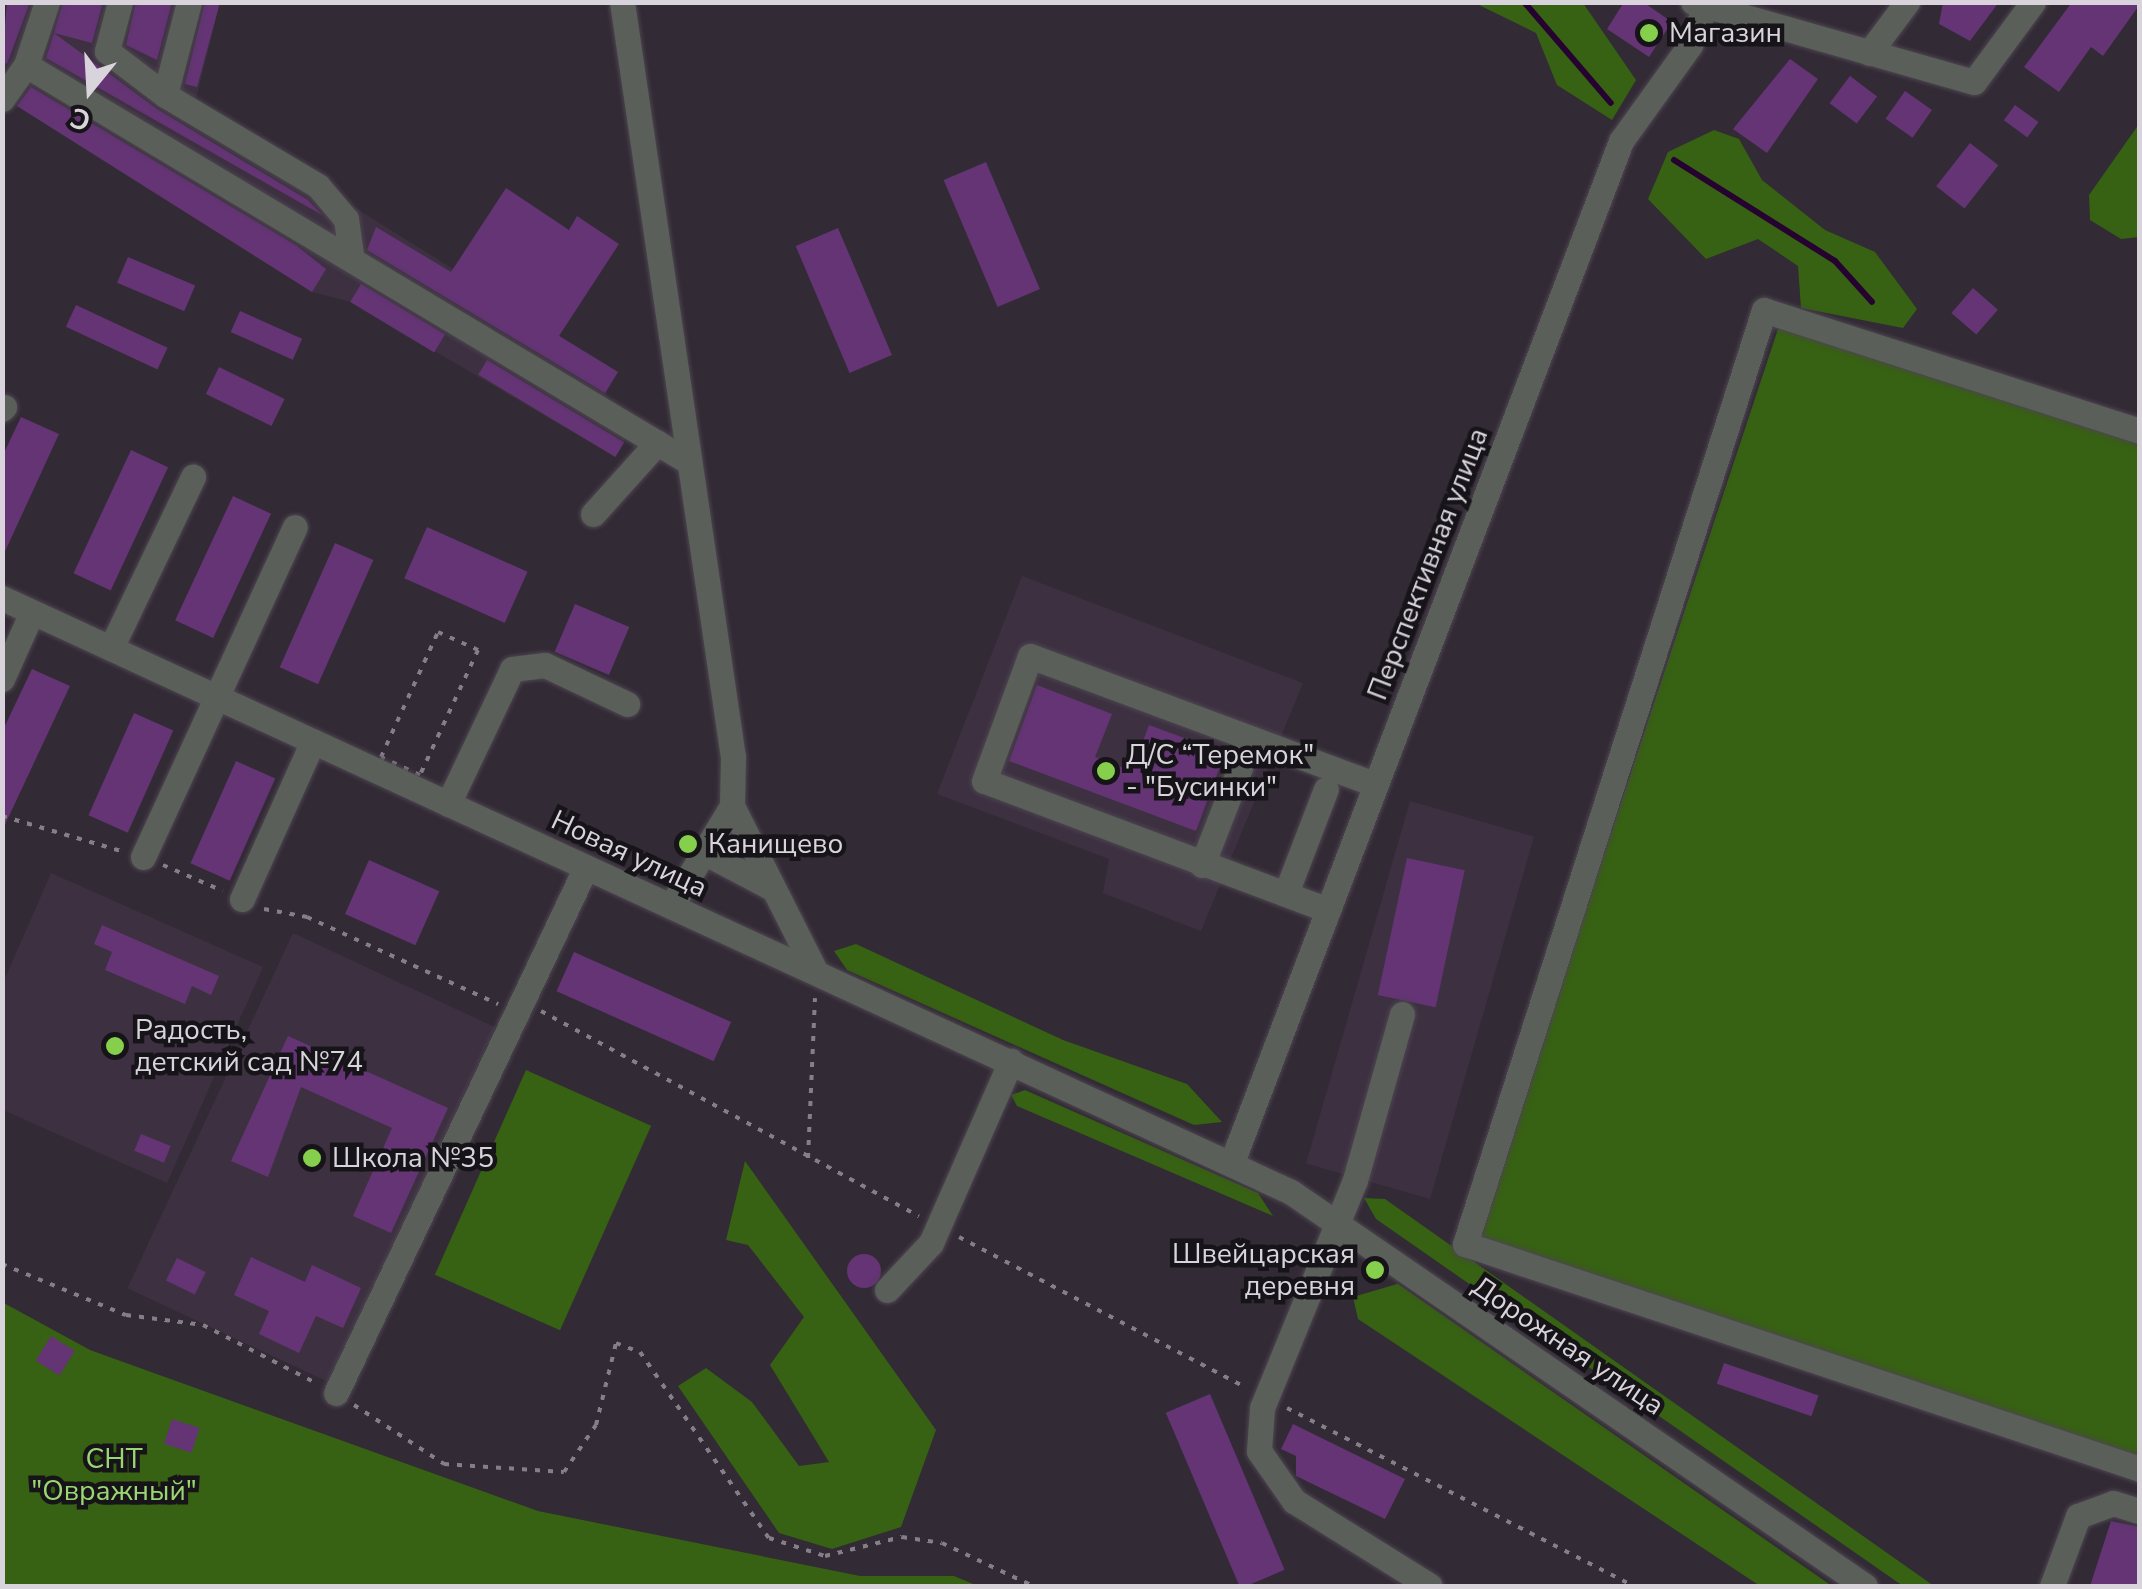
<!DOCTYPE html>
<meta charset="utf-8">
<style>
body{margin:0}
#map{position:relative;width:2142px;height:1589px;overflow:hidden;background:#322a35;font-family:"Nunito Sans",sans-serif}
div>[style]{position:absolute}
.built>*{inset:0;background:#3d3141;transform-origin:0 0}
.green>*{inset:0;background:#376113;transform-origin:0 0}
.stream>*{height:6px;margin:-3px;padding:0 3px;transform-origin:3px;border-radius:3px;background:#260231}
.building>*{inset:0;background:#643475;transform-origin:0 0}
.round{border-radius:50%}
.path>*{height:4px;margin-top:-2px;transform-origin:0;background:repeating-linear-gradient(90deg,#867f88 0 5px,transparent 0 13px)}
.roads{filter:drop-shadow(0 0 2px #4d4550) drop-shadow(0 0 2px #4d4550)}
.minor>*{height:25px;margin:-12.5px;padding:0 12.5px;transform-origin:12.5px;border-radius:12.5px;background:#5b5f59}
.dots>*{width:28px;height:28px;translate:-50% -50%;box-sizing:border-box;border:5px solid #171419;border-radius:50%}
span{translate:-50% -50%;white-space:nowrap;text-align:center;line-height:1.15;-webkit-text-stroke:9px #171419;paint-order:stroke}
.poi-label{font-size:28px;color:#d9d4db}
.left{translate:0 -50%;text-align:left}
.right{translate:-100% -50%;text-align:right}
.street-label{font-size:28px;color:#d9d4db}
.park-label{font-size:28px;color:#9ad671}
.frame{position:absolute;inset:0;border:5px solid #d9d4db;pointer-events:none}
.north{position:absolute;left:40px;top:40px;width:100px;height:100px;-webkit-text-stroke:8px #171419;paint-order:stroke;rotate:198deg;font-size:28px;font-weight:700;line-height:40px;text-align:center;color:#d9d4db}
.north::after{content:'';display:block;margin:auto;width:35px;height:45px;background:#d9d4db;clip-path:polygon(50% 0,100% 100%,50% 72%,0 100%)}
</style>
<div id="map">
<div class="built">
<i style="clip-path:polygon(7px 3px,220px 3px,194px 107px,618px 372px,606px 393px,626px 438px,615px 457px,351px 302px,312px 292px,15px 105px,3px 87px)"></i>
<i style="clip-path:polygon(1022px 576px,1303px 683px,1201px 931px,1103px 893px,1109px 859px,937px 794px)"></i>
<i style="left:1410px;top:801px;width:129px;height:377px;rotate:16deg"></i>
<i style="clip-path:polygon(51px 873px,263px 967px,167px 1183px,3px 1110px,3px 983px)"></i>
<i style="left:293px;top:933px;width:223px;height:392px;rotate:25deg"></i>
</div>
<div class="green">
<i style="clip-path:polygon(1475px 3px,1583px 3px,1636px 80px,1612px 120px,1557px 85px,1536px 33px)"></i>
<i style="clip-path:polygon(2139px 124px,2139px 237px,2121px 239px,2090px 220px,2089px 195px)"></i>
<i style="clip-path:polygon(1714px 130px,1739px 139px,1762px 180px,1825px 230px,1875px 252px,1917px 309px,1903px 328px,1801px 308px,1798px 266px,1758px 239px,1706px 259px,1648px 199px,1668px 152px)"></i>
<i style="clip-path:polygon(1779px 326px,2139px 443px,2139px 1461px,1476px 1240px)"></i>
<i style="clip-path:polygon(856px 944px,1063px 1040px,1187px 1084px,1222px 1122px,1194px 1125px,847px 970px,834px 951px)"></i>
<i style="left:526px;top:1070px;width:137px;height:224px;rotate:24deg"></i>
<i style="clip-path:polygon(1025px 1090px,1258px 1193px,1273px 1216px,1017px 1106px,1011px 1095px)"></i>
<i style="clip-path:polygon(745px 1161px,936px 1430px,901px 1527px,832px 1549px,779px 1533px,678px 1386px,706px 1368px,752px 1402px,799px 1466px,829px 1462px,770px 1365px,804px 1317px,748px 1245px,726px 1240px)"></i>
<i style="clip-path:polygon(1364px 1198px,1385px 1199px,1934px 1586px,1903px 1586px,1376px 1219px)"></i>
<i style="clip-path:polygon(1397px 1284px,1398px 1284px,1832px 1586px,1760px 1586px,1358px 1319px,1353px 1297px)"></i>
<i style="clip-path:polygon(2px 1302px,90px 1350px,538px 1511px,860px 1576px,954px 1576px,978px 1586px,3px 1586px)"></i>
</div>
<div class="stream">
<i style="left:1524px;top:2px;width:133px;rotate:49.3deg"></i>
<i style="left:1674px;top:160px;width:190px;rotate:32.1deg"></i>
<i style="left:1835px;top:261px;width:55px;rotate:47.9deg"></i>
</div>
<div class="building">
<i style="clip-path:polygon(7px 2px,30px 2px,7px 64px,2px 61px)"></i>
<i style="clip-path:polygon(63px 2px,103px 2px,92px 43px,54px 33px)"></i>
<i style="clip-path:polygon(136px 2px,172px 2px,157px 60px,126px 45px)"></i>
<i style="clip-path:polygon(205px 2px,220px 2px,197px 87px,185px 84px)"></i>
<i style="clip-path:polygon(1624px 2px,1643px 2px,1672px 22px,1649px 57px,1607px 29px)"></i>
<i style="clip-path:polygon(1943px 2px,1999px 2px,1970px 41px,1939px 24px)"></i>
<i style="clip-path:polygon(2072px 2px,2140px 4px,2103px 56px,2091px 47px,2059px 92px,2024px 67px)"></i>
<i style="clip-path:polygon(54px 33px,157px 109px,308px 200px,322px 215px,46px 58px)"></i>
<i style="clip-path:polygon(1790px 59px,1818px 79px,1767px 153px,1733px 129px)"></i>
<i style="left:1850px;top:76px;width:34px;height:34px;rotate:37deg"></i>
<i style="clip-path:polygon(31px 87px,297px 246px,326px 269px,312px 292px,17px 106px)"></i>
<i style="left:1905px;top:91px;width:33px;height:34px;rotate:35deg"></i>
<i style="left:2015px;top:105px;width:29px;height:19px;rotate:36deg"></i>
<i style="left:1970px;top:143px;width:36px;height:55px;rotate:38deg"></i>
<i style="left:986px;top:162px;width:138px;height:46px;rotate:67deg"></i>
<i style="clip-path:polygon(506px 188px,569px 230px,577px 216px,619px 244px,559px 336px,618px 372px,605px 393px,367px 250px,376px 227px,451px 272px)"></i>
<i style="left:838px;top:228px;width:138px;height:46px;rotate:67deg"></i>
<i style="left:128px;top:257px;width:73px;height:28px;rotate:23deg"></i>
<i style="left:361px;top:284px;width:98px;height:21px;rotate:31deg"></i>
<i style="left:1973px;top:288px;width:33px;height:33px;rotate:41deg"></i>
<i style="left:76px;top:305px;width:101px;height:24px;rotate:25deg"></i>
<i style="left:240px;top:311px;width:68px;height:23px;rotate:24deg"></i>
<i style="left:487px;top:360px;width:160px;height:17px;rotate:31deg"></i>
<i style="left:219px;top:367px;width:73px;height:30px;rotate:26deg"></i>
<i style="clip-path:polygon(21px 417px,59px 434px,2px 558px,2px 457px)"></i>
<i style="left:131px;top:450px;width:41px;height:136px;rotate:25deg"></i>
<i style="left:233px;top:496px;width:42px;height:137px;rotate:25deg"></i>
<i style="left:427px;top:527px;width:110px;height:56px;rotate:24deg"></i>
<i style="left:335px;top:543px;width:42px;height:136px;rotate:24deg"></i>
<i style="left:575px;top:604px;width:59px;height:52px;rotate:23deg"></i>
<i style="clip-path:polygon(32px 669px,70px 686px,2px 831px,2px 732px)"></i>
<i style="clip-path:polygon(1037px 685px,1112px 714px,1095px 757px,1132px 771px,1149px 725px,1225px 753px,1196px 831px,1009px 761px)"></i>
<i style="left:134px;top:713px;width:43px;height:112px;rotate:24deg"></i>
<i style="left:236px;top:761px;width:43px;height:112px;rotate:24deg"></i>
<i style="left:1407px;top:858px;width:59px;height:140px;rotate:12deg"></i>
<i style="left:369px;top:860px;width:77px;height:59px;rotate:24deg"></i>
<i style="clip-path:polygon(102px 925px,219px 976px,211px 995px,192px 986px,185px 1004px,105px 970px,112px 952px,94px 944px)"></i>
<i style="left:574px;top:952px;width:172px;height:43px;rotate:24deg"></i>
<i style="clip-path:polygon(288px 1036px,448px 1108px,391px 1233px,353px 1216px,392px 1128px,301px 1087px,268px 1177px,231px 1161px)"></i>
<i style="left:141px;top:1134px;width:32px;height:18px;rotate:22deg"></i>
<i class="round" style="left:847px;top:1254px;width:34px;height:34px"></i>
<i style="clip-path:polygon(251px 1257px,305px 1282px,312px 1265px,361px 1288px,343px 1328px,316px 1316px,299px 1353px,259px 1334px,269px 1311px,234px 1295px)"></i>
<i style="left:177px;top:1258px;width:32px;height:25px;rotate:26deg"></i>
<i style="left:51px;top:1336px;width:28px;height:29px;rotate:32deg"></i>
<i style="left:1724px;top:1363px;width:100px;height:22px;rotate:19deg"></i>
<i style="left:1210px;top:1394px;width:191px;height:48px;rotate:67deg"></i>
<i style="left:172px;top:1419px;width:29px;height:26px;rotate:18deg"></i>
<i style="clip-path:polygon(1293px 1424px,1405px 1479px,1385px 1519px,1296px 1476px,1296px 1456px,1281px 1449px)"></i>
<i style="clip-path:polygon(2111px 1521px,2140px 1527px,2140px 1586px,2090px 1586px)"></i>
</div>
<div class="path">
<i style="left:438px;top:632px;width:44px;rotate:24.2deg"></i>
<i style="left:478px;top:650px;width:138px;rotate:114.9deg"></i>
<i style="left:420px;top:775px;width:43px;rotate:-155.2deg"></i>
<i style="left:381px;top:757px;width:137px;rotate:-65.5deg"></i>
<i style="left:2px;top:816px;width:124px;rotate:16.4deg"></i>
<i style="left:163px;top:865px;width:65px;rotate:23.4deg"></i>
<i style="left:264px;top:909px;width:44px;rotate:10.5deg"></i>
<i style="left:307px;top:917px;width:210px;rotate:24.5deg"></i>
<i style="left:541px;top:1011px;width:430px;rotate:28.5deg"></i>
<i style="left:808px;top:1158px;width:160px;rotate:-87.5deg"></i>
<i style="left:959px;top:1237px;width:325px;rotate:27.7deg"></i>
<i style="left:2px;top:1264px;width:134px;rotate:22.4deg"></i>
<i style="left:126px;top:1315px;width:78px;rotate:7.4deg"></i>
<i style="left:203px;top:1325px;width:127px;rotate:27.2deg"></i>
<i style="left:354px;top:1405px;width:108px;rotate:33.2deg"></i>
<i style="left:444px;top:1464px;width:120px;rotate:3.8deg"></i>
<i style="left:564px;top:1472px;width:57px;rotate:-55.8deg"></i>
<i style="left:596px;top:1425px;width:84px;rotate:-76.3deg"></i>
<i style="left:616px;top:1343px;width:26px;rotate:21deg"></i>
<i style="left:640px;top:1352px;width:226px;rotate:55.3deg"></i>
<i style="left:769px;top:1538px;width:59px;rotate:17.8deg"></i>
<i style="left:825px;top:1556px;width:79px;rotate:-13.9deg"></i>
<i style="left:902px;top:1537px;width:40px;rotate:8.5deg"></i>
<i style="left:942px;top:1543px;width:101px;rotate:25.3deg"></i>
<i style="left:1287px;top:1408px;width:390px;rotate:27.2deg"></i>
</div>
<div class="roads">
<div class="minor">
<i style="left:120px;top:2px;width:51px;rotate:104.9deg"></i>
<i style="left:107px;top:51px;width:73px;rotate:37.2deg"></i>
<i style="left:189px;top:2px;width:96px;rotate:104.5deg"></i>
<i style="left:165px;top:95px;width:178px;rotate:30.7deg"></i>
<i style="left:318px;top:186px;width:43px;rotate:49.7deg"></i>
<i style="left:346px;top:219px;width:34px;rotate:82deg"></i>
<i style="left:622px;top:2px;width:763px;rotate:81.64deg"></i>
<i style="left:733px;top:757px;width:49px;rotate:91.2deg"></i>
<i style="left:732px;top:806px;width:186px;rotate:63.2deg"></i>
<i style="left:1693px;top:2px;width:292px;rotate:15.9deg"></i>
<i style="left:1974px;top:82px;width:99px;rotate:-53.6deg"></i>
<i style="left:1869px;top:53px;width:64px;rotate:-53.3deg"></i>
<i style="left:26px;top:65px;width:767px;rotate:30.91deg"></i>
<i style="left:2px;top:99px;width:42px;rotate:-54.8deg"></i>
<i style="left:26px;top:65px;width:66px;rotate:-71.6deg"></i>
<i style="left:2px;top:409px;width:3px;rotate:-45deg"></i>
<i style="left:2140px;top:431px;width:395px;rotate:-162.2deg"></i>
<i style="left:1764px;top:310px;width:981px;rotate:107.75deg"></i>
<i style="left:1465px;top:1244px;width:712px;rotate:18.43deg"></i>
<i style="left:593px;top:514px;width:96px;rotate:-48deg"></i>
<i style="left:2px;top:598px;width:1419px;rotate:24.74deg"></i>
<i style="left:1291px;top:1192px;width:696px;rotate:34.47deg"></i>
<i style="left:111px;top:648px;width:190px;rotate:-64.4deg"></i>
<i style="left:2px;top:679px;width:73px;rotate:-65.9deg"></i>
<i style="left:448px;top:804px;width:149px;rotate:-64.6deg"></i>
<i style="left:512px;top:669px;width:33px;rotate:-7deg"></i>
<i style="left:545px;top:665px;width:91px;rotate:25.4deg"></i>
<i style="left:705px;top:853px;width:73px;rotate:27.6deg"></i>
<i style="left:143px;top:857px;width:363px;rotate:-65.3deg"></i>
<i style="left:1202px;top:865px;width:135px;rotate:-68.7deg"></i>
<i style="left:1286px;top:893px;width:111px;rotate:-69deg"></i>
<i style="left:242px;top:899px;width:173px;rotate:-65.8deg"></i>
<i style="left:671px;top:906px;width:117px;rotate:-58.6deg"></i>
<i style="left:1328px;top:910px;width:367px;rotate:-159.4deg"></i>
<i style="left:984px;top:781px;width:133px;rotate:-69.8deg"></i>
<i style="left:1030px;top:656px;width:369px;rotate:20.4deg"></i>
<i style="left:1402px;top:1014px;width:173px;rotate:105.8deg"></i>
<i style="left:1355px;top:1180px;width:246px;rotate:112.2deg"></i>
<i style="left:1262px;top:1408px;width:43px;rotate:94deg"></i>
<i style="left:1259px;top:1451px;width:61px;rotate:55deg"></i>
<i style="left:1294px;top:1501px;width:160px;rotate:32deg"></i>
<i style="left:1232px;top:1162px;width:1093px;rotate:-69.14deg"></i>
<i style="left:1621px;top:141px;width:118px;rotate:-54.3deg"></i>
<i style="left:1690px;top:45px;width:46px;rotate:-68.4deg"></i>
<i style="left:887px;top:1290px;width:64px;rotate:-46.9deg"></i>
<i style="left:931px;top:1243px;width:199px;rotate:-66.3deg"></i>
<i style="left:336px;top:1393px;width:582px;rotate:-64.58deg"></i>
<i style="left:2052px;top:1586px;width:75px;rotate:-69.6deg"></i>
<i style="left:2078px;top:1516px;width:37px;rotate:-20deg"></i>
<i style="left:2113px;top:1503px;width:28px;rotate:17deg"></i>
</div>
</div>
<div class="dots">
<i style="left:1649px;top:33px;background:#85cf4c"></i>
<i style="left:1106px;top:771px;background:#85cf4c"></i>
<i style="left:688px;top:844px;background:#85cf4c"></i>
<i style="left:115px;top:1046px;background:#85cf4c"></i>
<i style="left:312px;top:1158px;background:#85cf4c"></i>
<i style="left:1375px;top:1270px;background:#85cf4c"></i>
</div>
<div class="poi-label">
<span class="left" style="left:1669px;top:33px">Магазин</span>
<span class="left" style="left:1126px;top:771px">Д/С “Теремок"<br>- "Бусинки"</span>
<span class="left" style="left:708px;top:844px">Канищево</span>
<span class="left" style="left:135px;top:1046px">Радость,<br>детский сад №74</span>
<span class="left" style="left:332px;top:1158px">Школа №35</span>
<span class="right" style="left:1355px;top:1270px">Швейцарская<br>деревня</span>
</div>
<div class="street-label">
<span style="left:1428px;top:564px;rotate:-69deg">Перспективная улица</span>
<span style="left:629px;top:854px;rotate:25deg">Новая улица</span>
<span style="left:1568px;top:1346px;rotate:34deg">Дорожная улица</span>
</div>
<div class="park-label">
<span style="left:114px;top:1475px">СНТ<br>"Овражный"</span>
</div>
<div class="frame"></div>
<div class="north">С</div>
</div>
